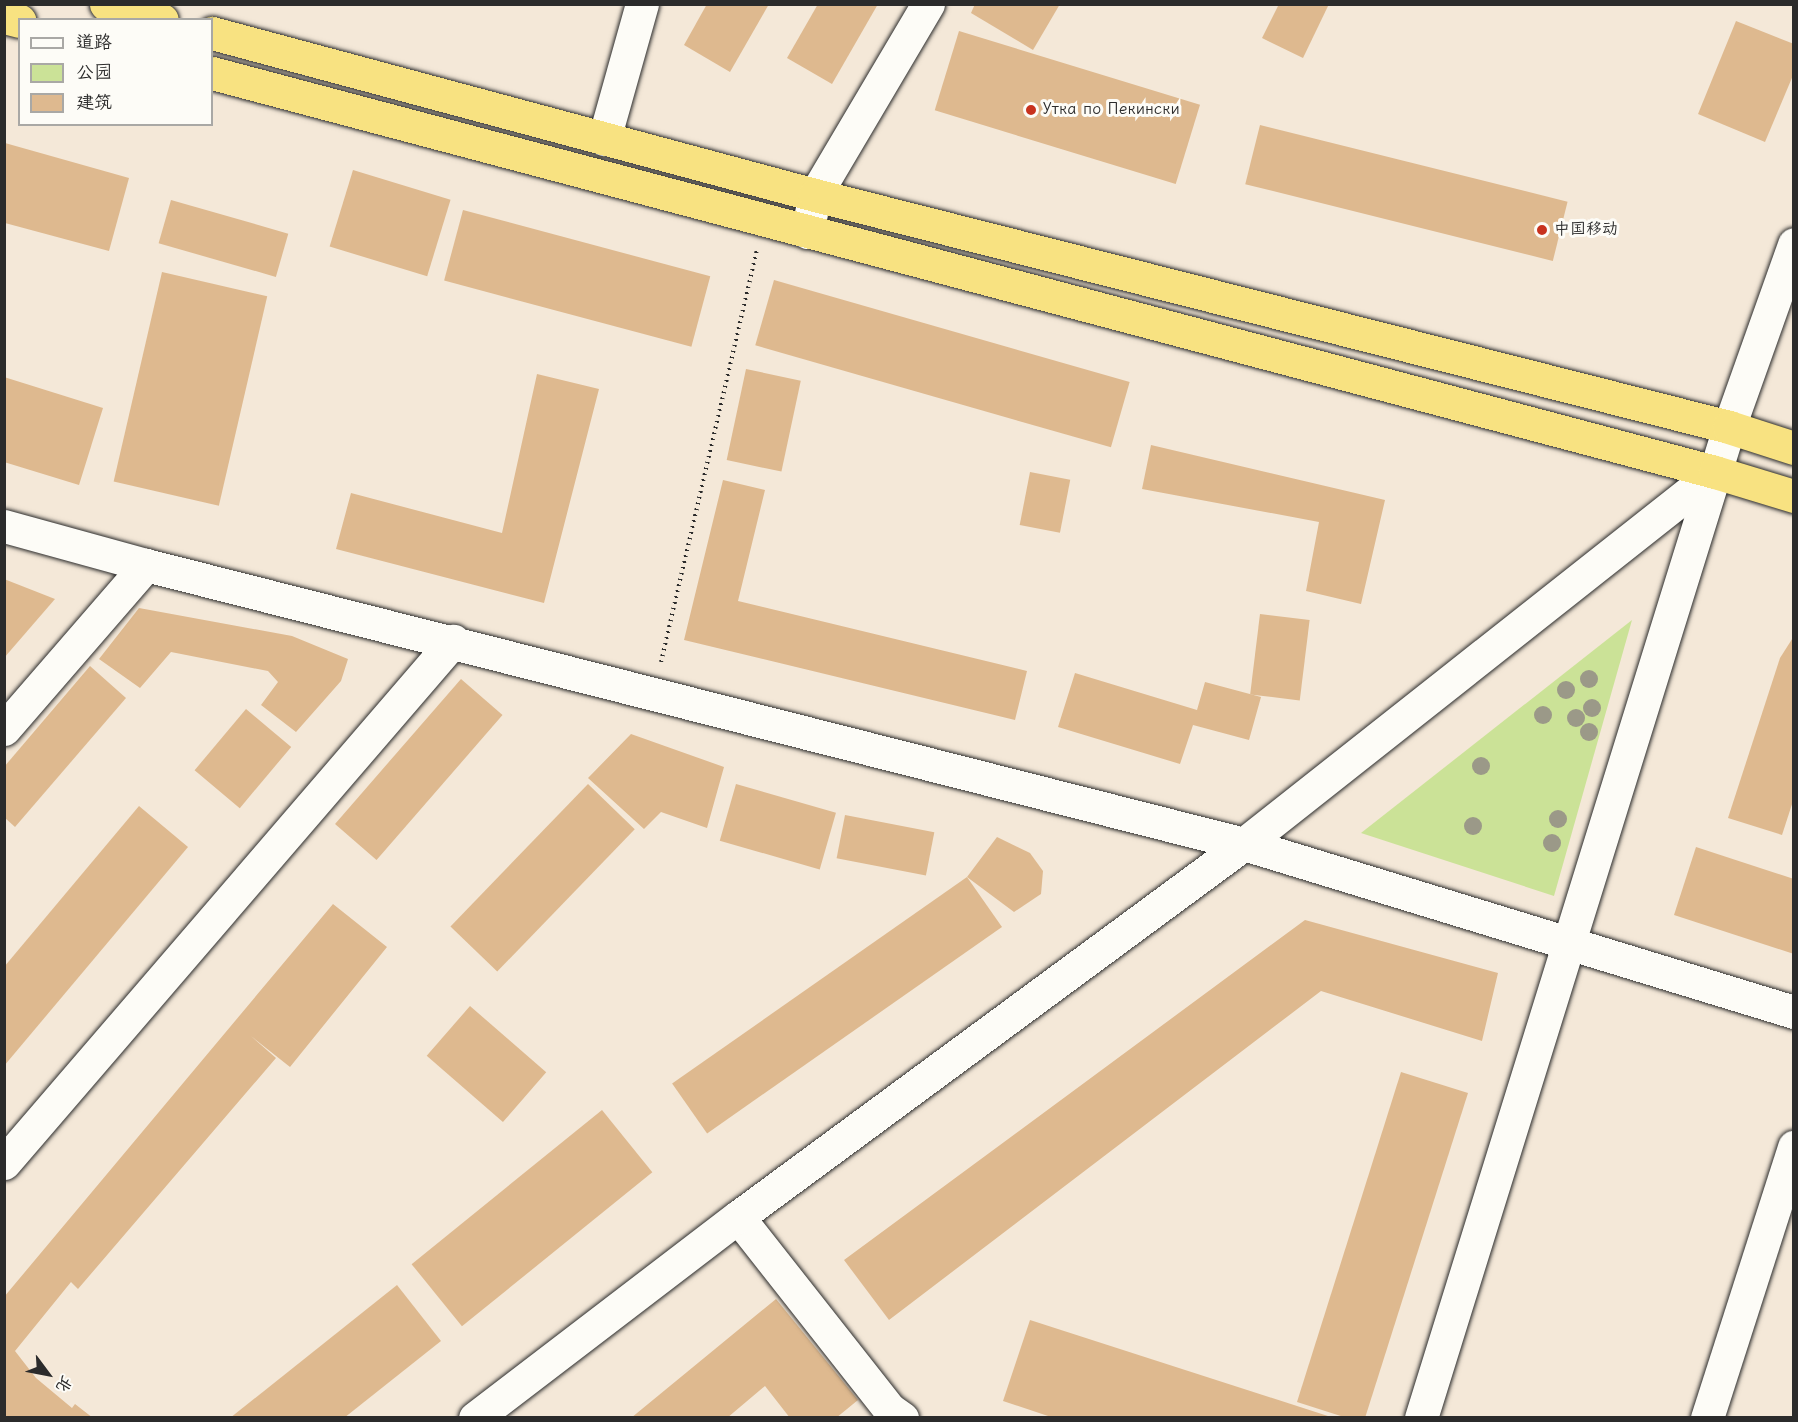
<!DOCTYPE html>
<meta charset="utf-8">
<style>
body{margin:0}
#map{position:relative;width:1798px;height:1422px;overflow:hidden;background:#f4e8d8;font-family:Kalam,"LXGW WenKai TC",sans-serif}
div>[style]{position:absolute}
.green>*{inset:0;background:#cbe297}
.building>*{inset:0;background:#deb98f;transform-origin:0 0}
.path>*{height:4px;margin-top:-2px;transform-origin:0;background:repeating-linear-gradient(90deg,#2b2b2b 0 1.5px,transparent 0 6px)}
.roads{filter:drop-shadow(0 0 2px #2b2b2b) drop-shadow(0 0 2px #2b2b2b)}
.minor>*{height:33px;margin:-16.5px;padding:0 16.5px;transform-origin:16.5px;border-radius:16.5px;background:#fdfcf7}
.highway>*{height:33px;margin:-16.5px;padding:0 16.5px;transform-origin:16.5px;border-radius:16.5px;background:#f8e281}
.trees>*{width:18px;height:18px;margin:-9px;border-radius:50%;background:#9b9988}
.dots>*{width:16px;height:16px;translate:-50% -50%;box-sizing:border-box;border:3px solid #fdfcf7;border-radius:50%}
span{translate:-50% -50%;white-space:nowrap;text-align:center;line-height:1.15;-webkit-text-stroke:6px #fdfcf7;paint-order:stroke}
.poi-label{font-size:16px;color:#2b2b2b}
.left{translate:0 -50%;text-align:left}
.frame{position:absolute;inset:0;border:6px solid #2b2b2b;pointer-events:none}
.legend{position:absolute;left:18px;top:18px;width:195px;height:108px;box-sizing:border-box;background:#fdfcf7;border:2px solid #a9a8a5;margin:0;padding:8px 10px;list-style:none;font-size:18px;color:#2b2b2b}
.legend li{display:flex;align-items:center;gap:12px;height:30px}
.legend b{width:30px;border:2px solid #a9a8a5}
.north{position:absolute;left:18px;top:1344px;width:60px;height:60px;-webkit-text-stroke:4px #fdfcf7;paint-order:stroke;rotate:122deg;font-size:16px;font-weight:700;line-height:24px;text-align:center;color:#2b2b2b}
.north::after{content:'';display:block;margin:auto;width:21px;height:27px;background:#2b2b2b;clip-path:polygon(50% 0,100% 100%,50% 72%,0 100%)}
</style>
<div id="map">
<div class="green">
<i style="clip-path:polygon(1632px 620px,1554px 896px,1361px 833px)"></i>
</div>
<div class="building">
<i style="clip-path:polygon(707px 4px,769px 4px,730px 72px,684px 45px)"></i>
<i style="clip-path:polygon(818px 4px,878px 4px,832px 84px,787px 58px)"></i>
<i style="clip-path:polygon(975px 4px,1060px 4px,1033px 50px,971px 13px)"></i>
<i style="clip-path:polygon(1279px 4px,1329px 4px,1303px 58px,1262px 38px)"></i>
<i style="clip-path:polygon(1736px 21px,1794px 44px,1794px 73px,1765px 142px,1698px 114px)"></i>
<i style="left:959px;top:31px;width:252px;height:83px;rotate:17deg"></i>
<i style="left:1260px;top:125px;width:317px;height:61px;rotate:14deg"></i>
<i style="clip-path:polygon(5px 143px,129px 178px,109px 251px,5px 223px)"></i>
<i style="left:353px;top:170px;width:102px;height:80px;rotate:17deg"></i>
<i style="left:171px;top:200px;width:122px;height:45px;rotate:16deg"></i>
<i style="left:463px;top:210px;width:256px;height:73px;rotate:15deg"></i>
<i style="left:162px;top:272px;width:108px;height:215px;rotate:13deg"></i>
<i style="left:774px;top:280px;width:370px;height:68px;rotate:16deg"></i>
<i style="left:746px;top:369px;width:56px;height:93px;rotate:12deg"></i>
<i style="clip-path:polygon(537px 374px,599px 389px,544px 603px,336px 549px,351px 493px,502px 533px)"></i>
<i style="clip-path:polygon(4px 377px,103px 408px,79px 485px,4px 462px)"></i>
<i style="clip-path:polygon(1151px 445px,1385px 500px,1361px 604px,1306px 591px,1319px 522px,1142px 489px)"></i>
<i style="left:1030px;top:472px;width:41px;height:54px;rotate:11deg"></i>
<i style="clip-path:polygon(723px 480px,765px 490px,738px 601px,1027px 671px,1015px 720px,684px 640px)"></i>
<i style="clip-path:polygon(4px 579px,55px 599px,4px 658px)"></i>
<i style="clip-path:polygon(139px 608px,292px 636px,348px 659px,341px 681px,296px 732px,261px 705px,278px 682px,268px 671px,171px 652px,140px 688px,99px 659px)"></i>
<i style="left:1260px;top:614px;width:50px;height:81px;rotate:7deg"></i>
<i style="clip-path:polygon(1794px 636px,1794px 798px,1782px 835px,1728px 818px,1780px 658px)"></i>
<i style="clip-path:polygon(90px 666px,126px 698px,15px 827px,4px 817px,4px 767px)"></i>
<i style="clip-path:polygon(1075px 673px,1197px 710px,1205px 682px,1261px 697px,1249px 740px,1193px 725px,1180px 764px,1058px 727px)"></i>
<i style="left:461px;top:679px;width:55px;height:192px;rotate:41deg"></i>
<i style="left:246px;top:709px;width:59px;height:80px;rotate:40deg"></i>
<i style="clip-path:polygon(631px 734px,724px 767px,707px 828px,661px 812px,644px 829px,588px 778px)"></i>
<i style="left:588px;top:784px;width:65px;height:198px;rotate:44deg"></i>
<i style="left:736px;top:784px;width:104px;height:59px;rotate:16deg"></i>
<i style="clip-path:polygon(139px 806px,188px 847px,4px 1066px,4px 967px)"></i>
<i style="left:845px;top:815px;width:91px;height:44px;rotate:11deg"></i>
<i style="clip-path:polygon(997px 837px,1030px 853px,1043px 871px,1041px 894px,1014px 912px,967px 877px)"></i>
<i style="clip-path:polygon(1696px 847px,1794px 879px,1794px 954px,1674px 915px)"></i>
<i style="left:967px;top:877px;width:61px;height:360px;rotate:55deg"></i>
<i style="clip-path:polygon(333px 904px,387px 947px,290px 1067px,251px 1036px,276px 1058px,78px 1289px,71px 1282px,15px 1351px,36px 1378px,72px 1408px,75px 1404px,93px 1418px,4px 1418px,4px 1297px)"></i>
<i style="clip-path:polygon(1305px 920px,1498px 973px,1482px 1041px,1321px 991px,889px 1320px,844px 1260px)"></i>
<i style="left:470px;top:1006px;width:101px;height:66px;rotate:41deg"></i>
<i style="clip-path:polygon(1401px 1072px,1468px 1093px,1365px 1418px,1347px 1418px,1297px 1402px)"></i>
<i style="left:602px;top:1110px;width:80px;height:245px;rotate:51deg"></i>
<i style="clip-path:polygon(397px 1285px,441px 1341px,344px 1418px,230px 1418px)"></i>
<i style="clip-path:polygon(776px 1299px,858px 1400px,836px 1418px,790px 1418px,765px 1386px,727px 1418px,631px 1418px)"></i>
<i style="clip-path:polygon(1030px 1320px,1331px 1417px,1331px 1418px,1054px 1418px,1003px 1401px)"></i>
</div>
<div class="path">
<i style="left:661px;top:662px;width:422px;rotate:-76.9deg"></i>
</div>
<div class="roads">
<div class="minor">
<i style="left:604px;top:139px;width:140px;rotate:-74.3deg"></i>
<i style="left:807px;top:232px;width:38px;rotate:-78deg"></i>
<i style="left:815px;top:195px;width:222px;rotate:-59.4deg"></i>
<i style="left:4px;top:526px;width:147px;rotate:15.4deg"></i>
<i style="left:146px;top:565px;width:1133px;rotate:14.26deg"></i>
<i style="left:1244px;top:844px;width:575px;rotate:16.99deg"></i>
<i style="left:4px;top:729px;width:217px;rotate:-49.1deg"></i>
<i style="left:4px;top:1163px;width:689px;rotate:-49.3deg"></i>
<i style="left:738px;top:1217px;width:244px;rotate:51.8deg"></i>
<i style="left:889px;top:1409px;width:16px;rotate:35deg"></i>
<i style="left:475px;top:1418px;width:331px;rotate:-37.4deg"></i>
<i style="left:738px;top:1217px;width:629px;rotate:-36.4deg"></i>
<i style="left:1244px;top:844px;width:600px;rotate:-38.3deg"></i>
<i style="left:1421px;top:1418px;width:1038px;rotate:-72.73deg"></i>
<i style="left:1729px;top:427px;width:194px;rotate:-70.4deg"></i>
<i style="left:1707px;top:1418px;width:285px;rotate:-72.2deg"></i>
</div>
<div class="highway">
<i style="left:106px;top:4px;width:58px;rotate:15.9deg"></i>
<i style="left:4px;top:17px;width:16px;rotate:14deg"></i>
<i style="left:212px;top:33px;width:624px;rotate:15.04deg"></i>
<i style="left:815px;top:195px;width:943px;rotate:14.24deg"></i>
<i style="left:1729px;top:427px;width:68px;rotate:17.9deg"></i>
<i style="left:212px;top:73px;width:1555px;rotate:14.87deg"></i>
<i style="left:1715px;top:472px;width:83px;rotate:16.9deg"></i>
</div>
</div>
<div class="trees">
<i style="left:1589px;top:679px"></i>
<i style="left:1566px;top:690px"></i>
<i style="left:1592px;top:708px"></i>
<i style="left:1543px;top:715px"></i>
<i style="left:1576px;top:718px"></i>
<i style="left:1589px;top:732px"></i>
<i style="left:1481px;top:766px"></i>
<i style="left:1558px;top:819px"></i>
<i style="left:1473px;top:826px"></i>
<i style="left:1552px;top:843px"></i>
</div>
<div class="dots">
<i style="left:1031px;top:110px;background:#c8321e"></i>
<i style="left:1542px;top:230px;background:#c8321e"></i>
</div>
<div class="poi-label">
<span class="left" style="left:1043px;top:110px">Утка по Пекински</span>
<span class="left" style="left:1554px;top:230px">中国移动</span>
</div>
<div class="frame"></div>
<ul class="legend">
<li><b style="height:8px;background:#fdfcf7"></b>道路</li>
<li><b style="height:16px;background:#cbe297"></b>公园</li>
<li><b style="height:16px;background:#deb98f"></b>建筑</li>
</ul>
<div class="north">北</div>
</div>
